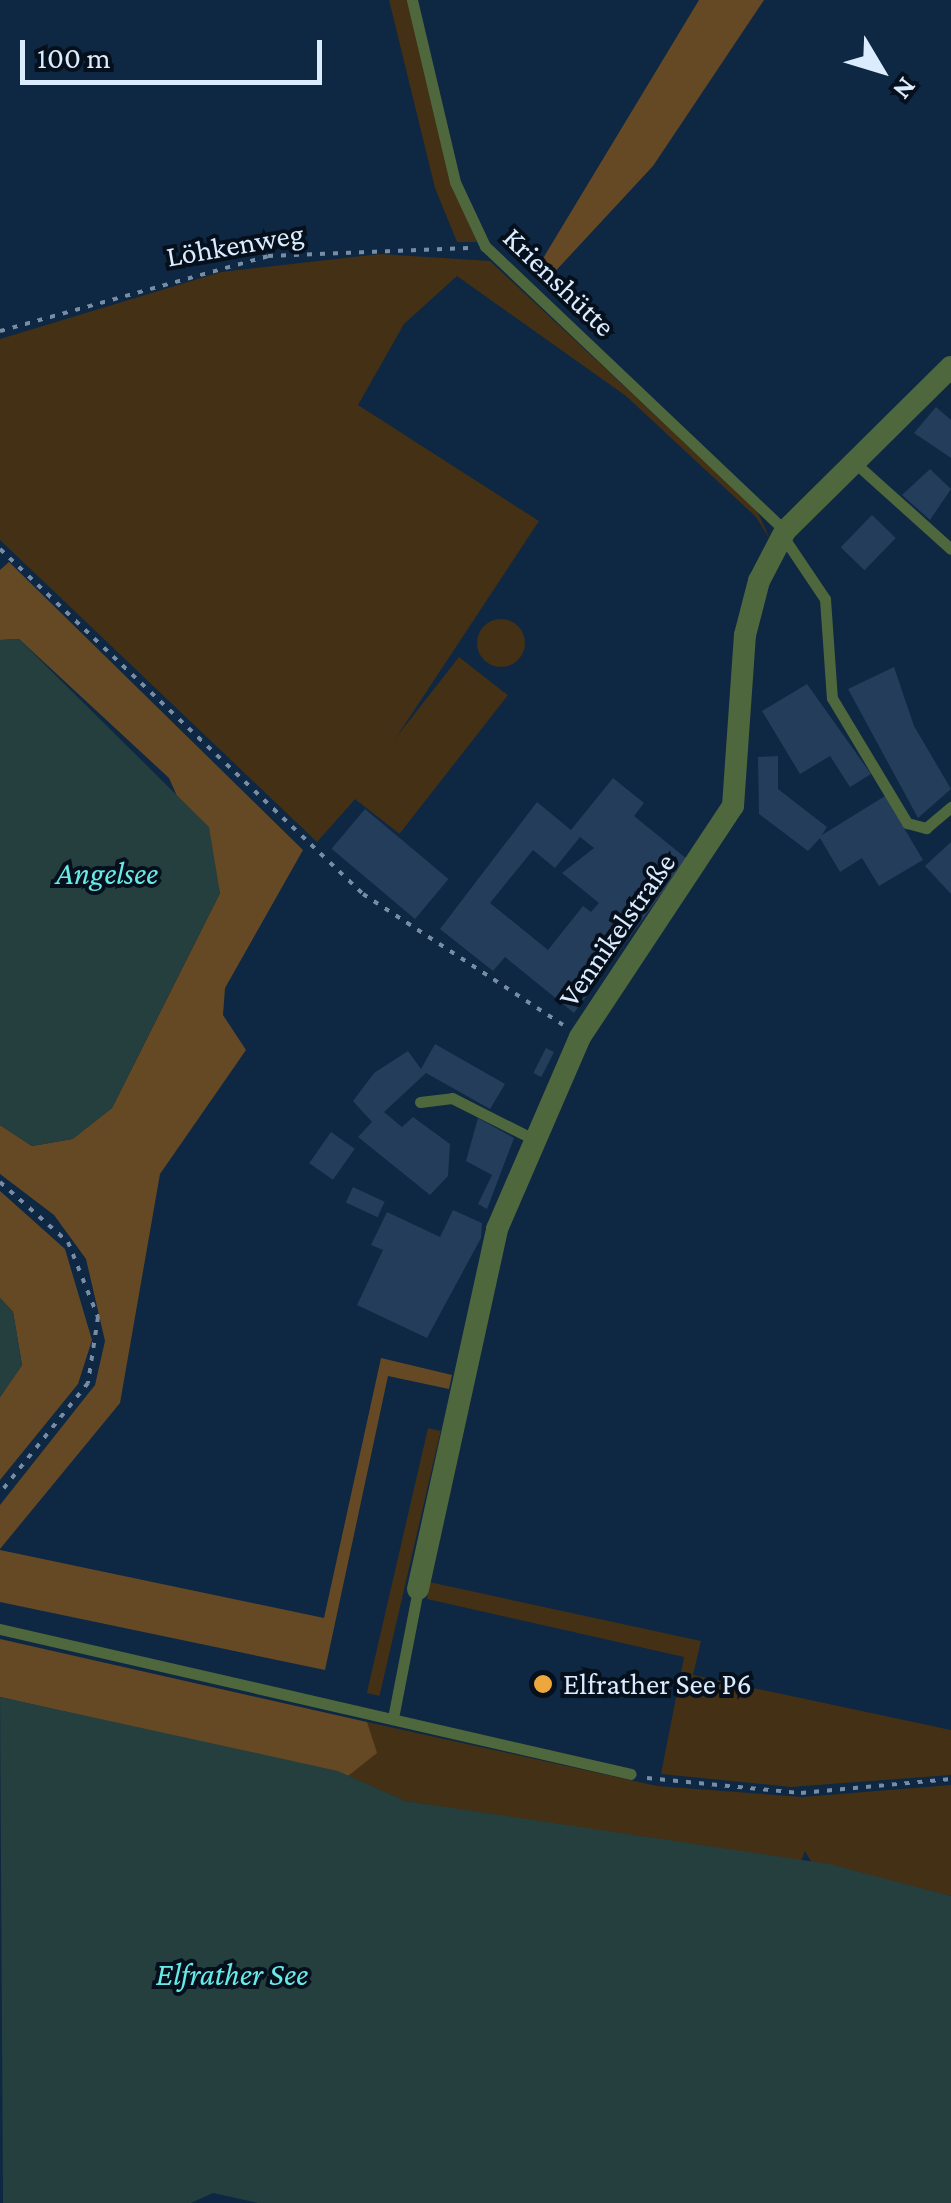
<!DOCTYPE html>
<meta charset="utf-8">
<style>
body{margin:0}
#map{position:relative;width:951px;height:2203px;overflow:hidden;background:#0e2743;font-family:"Crimson Pro",serif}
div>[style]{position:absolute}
.green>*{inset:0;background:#433015;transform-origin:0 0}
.round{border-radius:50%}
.forest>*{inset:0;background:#654924}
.water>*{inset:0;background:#243f3e}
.building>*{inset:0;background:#233d5b;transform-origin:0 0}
.path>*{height:4px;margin-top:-2px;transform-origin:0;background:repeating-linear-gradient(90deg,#788ca3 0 5px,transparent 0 13px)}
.lane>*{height:11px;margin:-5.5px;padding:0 5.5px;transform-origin:5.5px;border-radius:5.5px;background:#4e673c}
.street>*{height:22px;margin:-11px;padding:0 11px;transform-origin:11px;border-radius:11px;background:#4e673c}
.dots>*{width:28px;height:28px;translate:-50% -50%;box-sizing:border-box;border:5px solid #06101c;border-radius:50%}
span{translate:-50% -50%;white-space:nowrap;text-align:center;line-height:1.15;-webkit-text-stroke:8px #06101c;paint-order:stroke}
.street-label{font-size:30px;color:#dcecff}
.poi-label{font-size:30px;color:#dcecff}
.left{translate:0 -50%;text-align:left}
.water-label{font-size:32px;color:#68ebe8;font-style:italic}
.north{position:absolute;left:831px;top:20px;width:100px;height:100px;-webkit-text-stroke:8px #06101c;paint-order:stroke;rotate:128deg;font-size:28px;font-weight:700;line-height:40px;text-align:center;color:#dcecff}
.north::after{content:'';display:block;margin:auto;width:35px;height:45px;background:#dcecff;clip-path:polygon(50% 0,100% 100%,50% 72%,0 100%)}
.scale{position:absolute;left:20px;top:40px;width:302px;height:45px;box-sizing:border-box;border:5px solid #dcecff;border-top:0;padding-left:12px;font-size:30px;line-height:35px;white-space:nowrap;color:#dcecff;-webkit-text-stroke:8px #06101c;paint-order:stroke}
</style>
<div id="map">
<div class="green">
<i style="clip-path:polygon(389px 0,409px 0,452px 183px,477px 242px,457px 242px,435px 188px)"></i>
<i style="clip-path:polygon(380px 254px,490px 261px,756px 509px,771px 541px,756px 517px,626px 396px,457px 276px,404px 324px,358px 405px,539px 521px,357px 797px,317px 842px,0 540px,0 339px,221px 272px)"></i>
<i class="round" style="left:477px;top:619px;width:48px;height:48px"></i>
<i style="left:459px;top:657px;width:62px;height:176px;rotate:38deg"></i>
<i style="left:428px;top:1428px;width:13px;height:272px;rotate:13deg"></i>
<i style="clip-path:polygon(429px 1582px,701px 1641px,693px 1675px,951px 1730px,951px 1775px,791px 1787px,661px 1774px,684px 1657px,427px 1599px)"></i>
<i style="clip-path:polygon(367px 1722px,657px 1786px,802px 1797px,951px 1785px,951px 1896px,812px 1863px,805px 1851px,801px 1861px,696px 1851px,405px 1801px,348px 1776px)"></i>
</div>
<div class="forest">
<i style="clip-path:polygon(699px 0,764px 0,653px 166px,550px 277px,542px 260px)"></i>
<i style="clip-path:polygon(9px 562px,303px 850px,225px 988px,223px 1015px,246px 1050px,160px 1174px,120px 1403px,0 1549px,0 1505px,95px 1385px,105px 1341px,86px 1259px,54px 1215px,0 1174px,0 1125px,32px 1146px,72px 1139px,112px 1108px,220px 893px,169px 778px,19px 639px,0 640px,0 570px)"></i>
<i style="clip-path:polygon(0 1191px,65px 1249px,92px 1340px,78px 1384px,0 1480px,0 1397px,22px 1365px,13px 1312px,0 1298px)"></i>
<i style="clip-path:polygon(381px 1358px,452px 1375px,449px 1389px,388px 1376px,325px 1670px,0 1602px,0 1550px,324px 1618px)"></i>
<i style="clip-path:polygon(0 1639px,367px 1722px,377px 1753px,348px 1776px,0 1697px)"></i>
</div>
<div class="water">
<i style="clip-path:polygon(19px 639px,209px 827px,220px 893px,112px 1108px,73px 1139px,32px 1146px,0 1125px,0 640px)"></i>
<i style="clip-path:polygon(0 1298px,13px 1312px,22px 1365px,0 1397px)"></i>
<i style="clip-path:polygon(0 1697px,338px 1771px,405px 1801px,829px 1864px,951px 1896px,951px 2203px,258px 2203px,213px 2193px,191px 2203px,3px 2203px)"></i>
</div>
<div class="building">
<i style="clip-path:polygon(936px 407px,951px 420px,951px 458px,914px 433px)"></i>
<i style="clip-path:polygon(930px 469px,951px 489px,930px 520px,902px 495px)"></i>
<i style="left:872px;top:515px;width:33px;height:45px;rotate:44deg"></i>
<i style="clip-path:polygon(894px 667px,914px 726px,951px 789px,918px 818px,848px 689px)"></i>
<i style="clip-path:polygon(807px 684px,871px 774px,850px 787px,830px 756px,800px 774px,762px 711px)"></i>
<i style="clip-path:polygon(778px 756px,778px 789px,827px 827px,822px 835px,885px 796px,923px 860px,879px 886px,862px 858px,840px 872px,820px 838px,808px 851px,759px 814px,758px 757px)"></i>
<i style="clip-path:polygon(evenodd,613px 778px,644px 803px,634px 816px,687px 859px,574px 1013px,505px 957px,493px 971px,440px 929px,537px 802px,571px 830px,613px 778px,580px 837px,594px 848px,562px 873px,599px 903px,591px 912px,583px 906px,548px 950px,490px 903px,533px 850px,555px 868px,580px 837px)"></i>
<i style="left:365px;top:809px;width:109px;height:52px;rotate:40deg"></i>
<i style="clip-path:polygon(951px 842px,951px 894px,925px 866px)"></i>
<i style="clip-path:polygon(435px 1044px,505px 1084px,490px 1109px,426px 1073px,384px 1112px,402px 1127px,413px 1117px,450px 1144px,448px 1176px,430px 1195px,358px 1137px,372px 1122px,353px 1101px,374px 1073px,408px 1051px,421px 1069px)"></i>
<i style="left:546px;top:1048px;width:9px;height:28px;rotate:27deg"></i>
<i style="clip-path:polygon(478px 1118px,514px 1138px,487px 1209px,478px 1204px,492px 1175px,466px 1161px)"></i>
<i style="left:331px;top:1132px;width:29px;height:38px;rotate:35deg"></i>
<i style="left:353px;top:1187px;width:35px;height:17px;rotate:25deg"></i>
<i style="clip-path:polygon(453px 1210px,482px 1223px,481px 1238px,427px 1338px,357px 1305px,383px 1250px,371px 1245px,387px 1212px,440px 1237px)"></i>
</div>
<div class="path">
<i style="left:0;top:331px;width:278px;rotate:-15.6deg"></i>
<i style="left:268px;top:256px;width:201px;rotate:-2.3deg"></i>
<i style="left:0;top:549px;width:501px;rotate:43.54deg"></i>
<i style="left:363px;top:894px;width:239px;rotate:33.2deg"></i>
<i style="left:0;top:1182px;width:91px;rotate:41.4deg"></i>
<i style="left:68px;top:1242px;width:81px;rotate:68.2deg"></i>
<i style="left:98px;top:1317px;width:67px;rotate:98.6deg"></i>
<i style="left:88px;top:1383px;width:141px;rotate:128.7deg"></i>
<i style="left:647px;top:1778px;width:155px;rotate:5.6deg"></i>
<i style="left:801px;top:1793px;width:151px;rotate:-5.3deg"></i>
</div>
<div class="lane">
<i style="left:412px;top:0;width:187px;rotate:76.7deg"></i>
<i style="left:455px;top:182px;width:71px;rotate:64.9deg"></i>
<i style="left:485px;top:246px;width:414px;rotate:43.5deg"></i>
<i style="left:854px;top:462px;width:130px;rotate:41.9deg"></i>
<i style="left:782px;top:535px;width:77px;rotate:56.1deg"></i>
<i style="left:825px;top:599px;width:99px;rotate:86deg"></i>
<i style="left:832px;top:698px;width:146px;rotate:59deg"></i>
<i style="left:907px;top:823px;width:20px;rotate:15deg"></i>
<i style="left:926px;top:828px;width:33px;rotate:-40deg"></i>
<i style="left:420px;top:1102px;width:32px;rotate:-7deg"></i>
<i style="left:452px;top:1098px;width:93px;rotate:26.8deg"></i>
<i style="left:0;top:1629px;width:647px;rotate:12.94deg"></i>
<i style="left:393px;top:1718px;width:131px;rotate:-79deg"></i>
</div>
<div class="street">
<i style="left:418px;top:1589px;width:369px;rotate:-77.6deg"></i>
<i style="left:497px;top:1229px;width:209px;rotate:-66.6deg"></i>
<i style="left:580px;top:1037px;width:277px;rotate:-56.5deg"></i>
<i style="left:733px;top:806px;width:171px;rotate:-86deg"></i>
<i style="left:745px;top:635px;width:56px;rotate:-75.5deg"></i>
<i style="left:759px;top:581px;width:56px;rotate:-62.5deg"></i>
<i style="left:785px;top:531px;width:233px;rotate:-44.7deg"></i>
</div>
<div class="dots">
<i style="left:543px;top:1684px;background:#eea73d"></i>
</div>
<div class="street-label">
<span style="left:235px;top:245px;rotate:-10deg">Löhkenweg</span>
<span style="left:559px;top:282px;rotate:44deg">Krienshütte</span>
<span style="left:617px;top:930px;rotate:-55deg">Vennikelstraße</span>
</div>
<div class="poi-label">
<span class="left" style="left:563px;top:1684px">Elfrather See P6</span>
</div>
<div class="water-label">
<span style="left:107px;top:873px">Angelsee</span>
<span style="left:232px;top:1974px">Elfrather See</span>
</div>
<div class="north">N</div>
<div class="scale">100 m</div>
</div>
